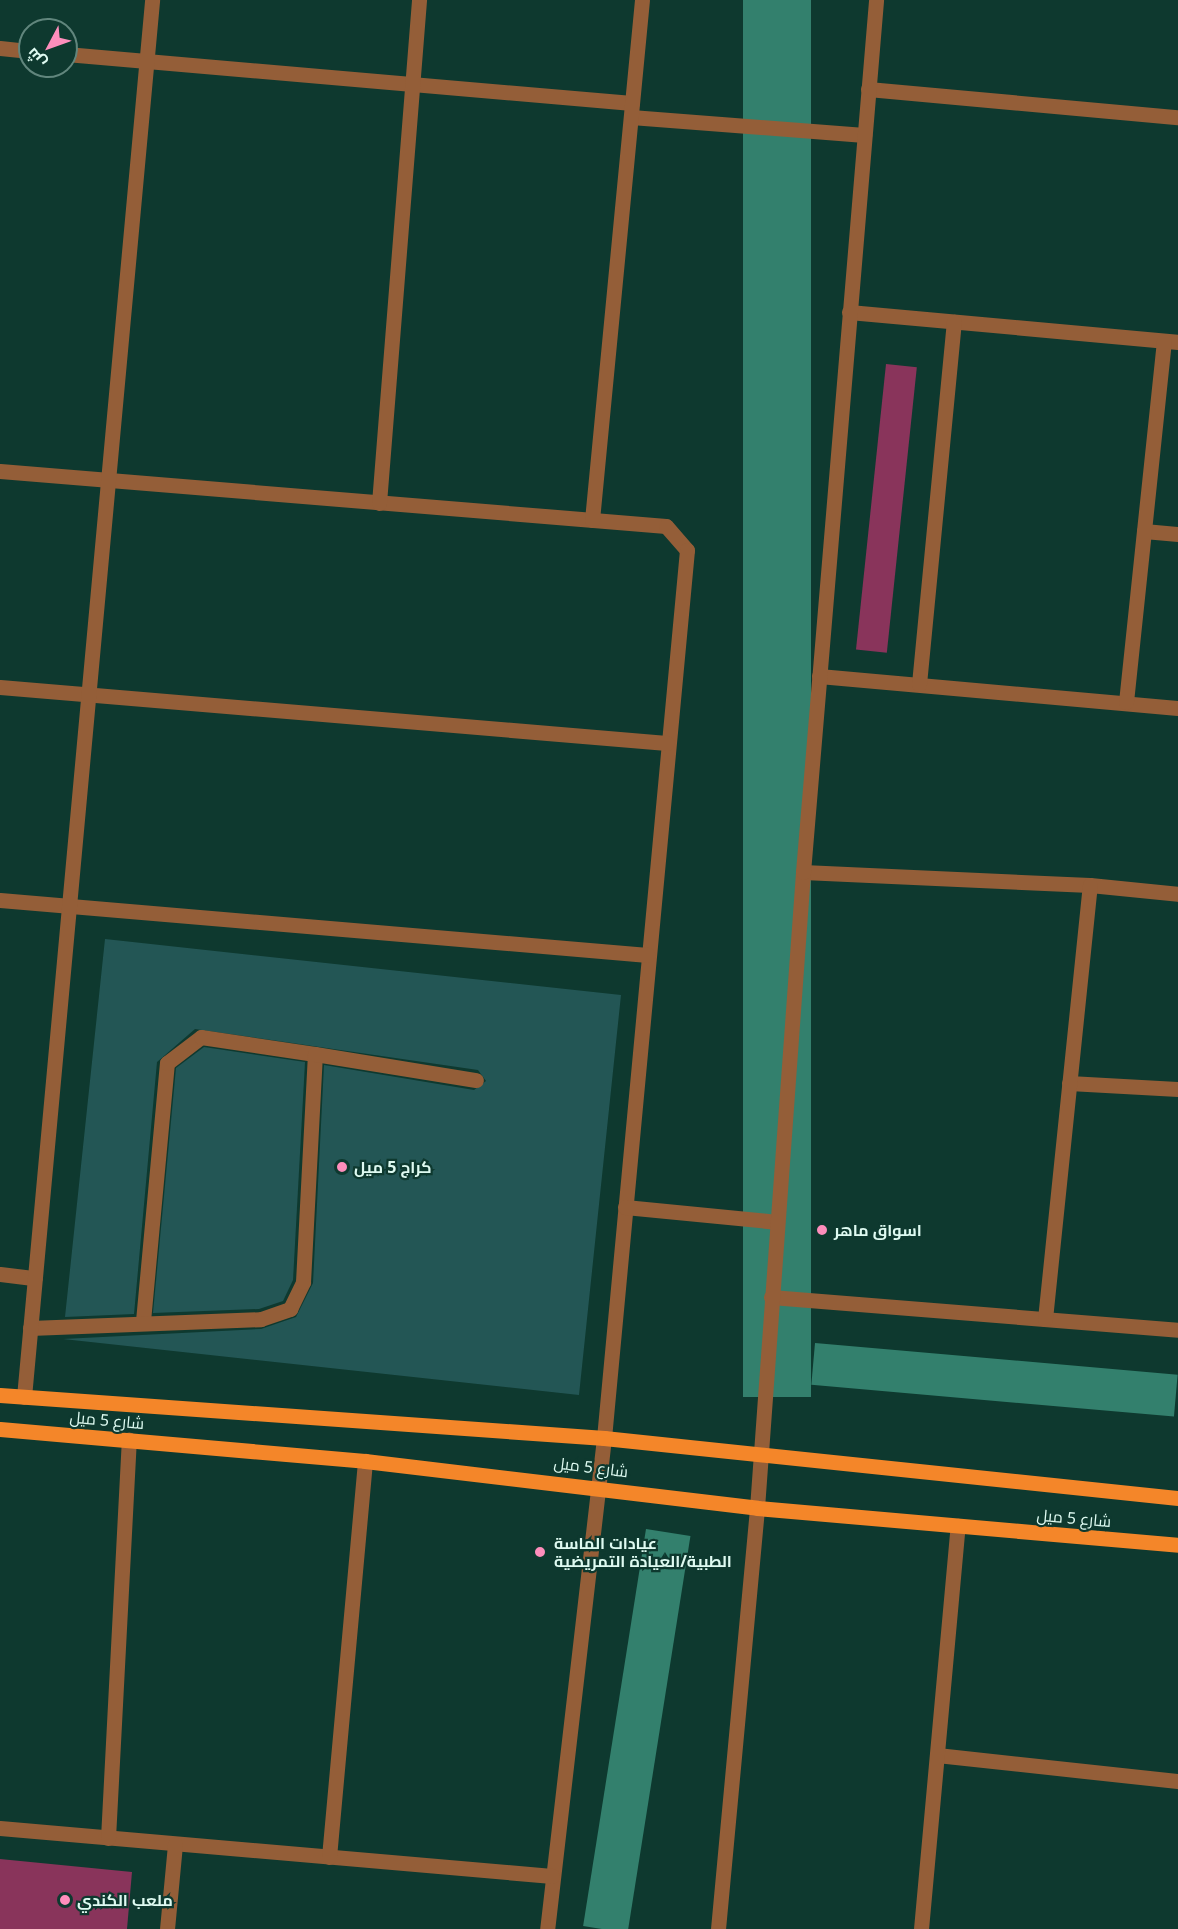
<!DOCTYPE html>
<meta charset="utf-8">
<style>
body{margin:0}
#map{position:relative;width:1178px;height:1929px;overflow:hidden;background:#0e392f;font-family:"Noto Sans",Cairo,sans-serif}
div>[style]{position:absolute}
.green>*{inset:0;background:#89345b;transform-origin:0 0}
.water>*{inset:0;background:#33806d;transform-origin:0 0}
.building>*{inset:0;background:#235655}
.minor>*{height:15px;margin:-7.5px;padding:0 7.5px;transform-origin:7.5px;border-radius:7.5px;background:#945e38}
.major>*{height:15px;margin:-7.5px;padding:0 7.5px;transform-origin:7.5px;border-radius:7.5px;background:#f48629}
.dots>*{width:16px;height:16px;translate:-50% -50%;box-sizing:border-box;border:3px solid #0e392f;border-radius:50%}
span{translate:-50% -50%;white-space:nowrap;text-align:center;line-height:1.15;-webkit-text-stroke:4.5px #0e392f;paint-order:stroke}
.poi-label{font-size:16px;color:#defaf1;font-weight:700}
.left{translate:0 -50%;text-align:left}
.street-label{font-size:16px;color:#defaf1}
.north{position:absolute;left:18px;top:18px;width:60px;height:60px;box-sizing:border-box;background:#0e392f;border:2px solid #61867d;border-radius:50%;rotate:229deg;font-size:16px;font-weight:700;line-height:24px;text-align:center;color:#defaf1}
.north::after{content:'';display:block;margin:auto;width:21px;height:27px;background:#fe8ebc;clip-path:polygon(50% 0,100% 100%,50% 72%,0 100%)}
</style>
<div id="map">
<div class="green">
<i style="left:886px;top:364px;width:31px;height:287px;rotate:6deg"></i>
<i style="clip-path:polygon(0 1859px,132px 1872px,127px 1929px,0 1929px)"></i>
</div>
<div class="water">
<i style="left:743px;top:0;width:68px;height:1397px"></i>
<i style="left:815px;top:1343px;width:364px;height:42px;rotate:5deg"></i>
<i style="left:646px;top:1529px;width:45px;height:402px;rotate:9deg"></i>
</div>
<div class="building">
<i style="clip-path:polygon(105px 939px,621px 995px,579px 1395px,63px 1339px,261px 1329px,296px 1317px,313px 1283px,324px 1065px,474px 1090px,486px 1081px,478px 1070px,195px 1029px,157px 1062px,134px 1314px,65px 1317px)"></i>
<i style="clip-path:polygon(204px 1047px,305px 1062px,293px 1280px,283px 1301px,259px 1309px,153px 1313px,176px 1068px)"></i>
</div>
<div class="minor">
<i style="left:0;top:48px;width:30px;rotate:6deg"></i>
<i style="left:66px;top:54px;width:568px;rotate:4.95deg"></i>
<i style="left:868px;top:89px;width:311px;rotate:5.2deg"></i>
<i style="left:631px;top:117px;width:234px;rotate:4.4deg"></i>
<i style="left:849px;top:312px;width:330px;rotate:5.2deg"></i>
<i style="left:0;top:471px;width:668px;rotate:4.72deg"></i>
<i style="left:666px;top:526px;width:32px;rotate:49deg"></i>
<i style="left:687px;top:550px;width:892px;rotate:95.34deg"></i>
<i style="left:604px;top:1438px;width:494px;rotate:96.6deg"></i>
<i style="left:379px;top:503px;width:505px;rotate:-85.45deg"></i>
<i style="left:592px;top:520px;width:522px;rotate:-84.51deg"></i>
<i style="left:1144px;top:531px;width:34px;rotate:5deg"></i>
<i style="left:819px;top:676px;width:360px;rotate:5.1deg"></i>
<i style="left:919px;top:684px;width:364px;rotate:-84.5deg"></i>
<i style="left:0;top:687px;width:669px;rotate:4.8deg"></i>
<i style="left:1126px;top:702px;width:363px;rotate:-84deg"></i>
<i style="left:803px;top:872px;width:287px;rotate:2.6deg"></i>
<i style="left:1090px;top:885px;width:88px;rotate:5.8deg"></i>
<i style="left:0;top:900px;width:650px;rotate:4.85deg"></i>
<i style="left:1069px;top:1083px;width:109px;rotate:3.2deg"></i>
<i style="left:625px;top:1207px;width:153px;rotate:5.6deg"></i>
<i style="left:0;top:1274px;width:35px;rotate:7deg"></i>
<i style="left:771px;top:1297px;width:408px;rotate:4.6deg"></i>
<i style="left:1045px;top:1319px;width:436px;rotate:-84.1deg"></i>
<i style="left:143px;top:1321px;width:259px;rotate:-84.7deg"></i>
<i style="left:167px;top:1063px;width:43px;rotate:-37.4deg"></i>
<i style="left:201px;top:1037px;width:115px;rotate:8.5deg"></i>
<i style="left:30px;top:1328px;width:231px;rotate:-2.2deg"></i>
<i style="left:261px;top:1319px;width:31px;rotate:-19deg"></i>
<i style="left:290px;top:1309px;width:30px;rotate:-64deg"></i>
<i style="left:303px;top:1282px;width:228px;rotate:-87deg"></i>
<i style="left:315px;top:1054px;width:163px;rotate:9.2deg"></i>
<i style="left:24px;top:1397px;width:1403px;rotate:-84.76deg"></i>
<i style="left:937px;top:1755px;width:242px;rotate:6.2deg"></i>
<i style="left:0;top:1828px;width:554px;rotate:4.97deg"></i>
<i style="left:108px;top:1838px;width:399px;rotate:-87deg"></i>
<i style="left:329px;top:1857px;width:398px;rotate:-84.8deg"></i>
<i style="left:167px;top:1929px;width:85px;rotate:-84.6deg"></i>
<i style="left:718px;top:1929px;width:423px;rotate:-84.7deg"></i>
<i style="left:757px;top:1508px;width:638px;rotate:-85.86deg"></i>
<i style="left:803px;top:872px;width:875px;rotate:-85.21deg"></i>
<i style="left:921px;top:1929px;width:405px;rotate:-84.8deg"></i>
</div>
<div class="major">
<i style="left:0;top:1395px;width:606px;rotate:4.07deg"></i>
<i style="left:604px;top:1438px;width:577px;rotate:5.97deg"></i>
<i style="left:0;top:1429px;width:366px;rotate:5deg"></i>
<i style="left:365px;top:1461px;width:395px;rotate:6.8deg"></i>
<i style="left:757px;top:1508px;width:423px;rotate:5deg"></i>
</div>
<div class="dots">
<i style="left:342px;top:1167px;background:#fe8ebc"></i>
<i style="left:822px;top:1230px;background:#fe8ebc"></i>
<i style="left:540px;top:1552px;background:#fe8ebc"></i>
<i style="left:65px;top:1900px;background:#fe8ebc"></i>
</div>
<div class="poi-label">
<span class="left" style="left:354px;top:1167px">كراج 5 ميل</span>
<span class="left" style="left:834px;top:1230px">اسواق ماهر</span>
<span class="left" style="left:554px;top:1552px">عيادات الماسة<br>الطبية/العيادة التمريضية</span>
<span class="left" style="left:77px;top:1900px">ملعب الكندي</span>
</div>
<div class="street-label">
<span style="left:107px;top:1420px;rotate:5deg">شارع 5 ميل</span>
<span style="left:591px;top:1467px;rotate:7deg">شارع 5 ميل</span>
<span style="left:1074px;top:1518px;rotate:5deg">شارع 5 ميل</span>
</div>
<div class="north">ش</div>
</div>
